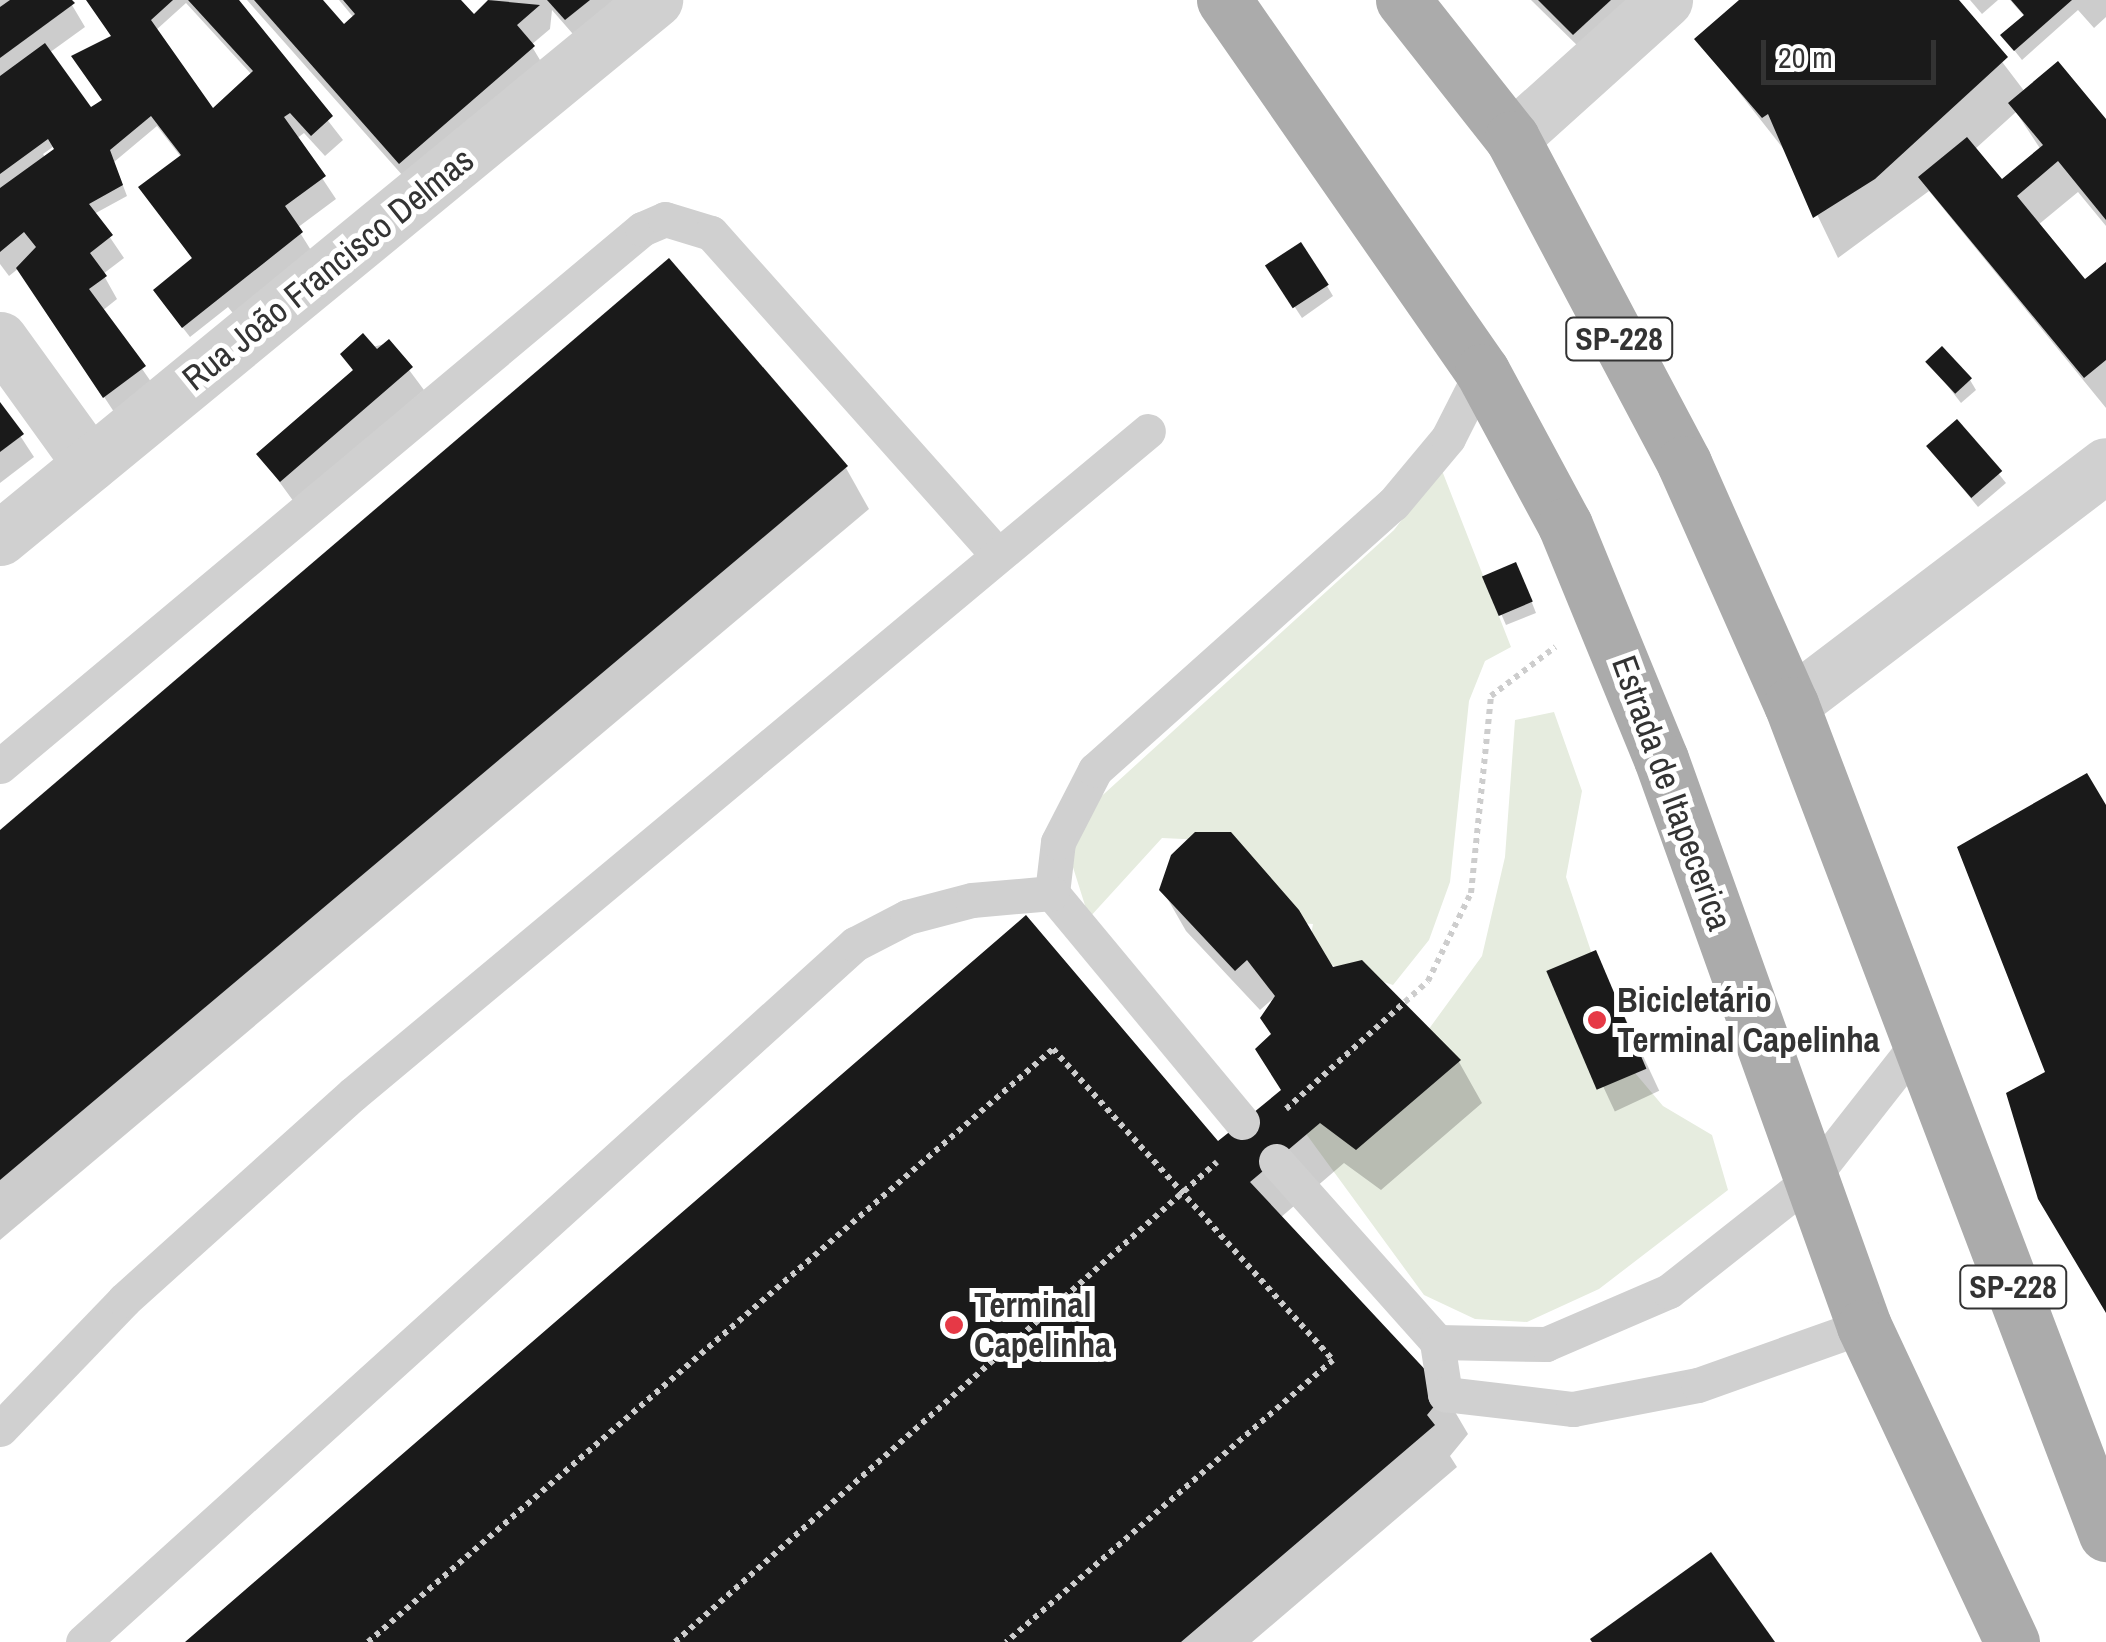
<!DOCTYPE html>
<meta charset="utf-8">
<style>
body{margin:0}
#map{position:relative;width:2106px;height:1642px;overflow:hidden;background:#fff;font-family:"Archivo Narrow",sans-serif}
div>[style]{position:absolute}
.green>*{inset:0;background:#e6ecdf}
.shadow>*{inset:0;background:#0003;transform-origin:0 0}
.building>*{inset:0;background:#1a1a1a;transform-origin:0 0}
.path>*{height:6px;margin-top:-3px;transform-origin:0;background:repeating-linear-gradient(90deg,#cdcdcd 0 5px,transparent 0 10px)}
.service>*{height:35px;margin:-17.5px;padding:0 17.5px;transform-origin:17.5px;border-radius:17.5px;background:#d0d0d0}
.minor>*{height:55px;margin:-27.5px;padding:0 27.5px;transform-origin:27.5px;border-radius:27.5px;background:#d0d0d0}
.primary>*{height:55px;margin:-27.5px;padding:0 27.5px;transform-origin:27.5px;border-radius:27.5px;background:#ababab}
.dots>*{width:28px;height:28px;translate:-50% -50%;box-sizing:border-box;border:5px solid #fff;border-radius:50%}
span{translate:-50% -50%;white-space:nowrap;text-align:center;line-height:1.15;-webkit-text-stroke:10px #fff;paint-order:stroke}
.shield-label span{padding:2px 8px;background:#fff;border:2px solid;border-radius:8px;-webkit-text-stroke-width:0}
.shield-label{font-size:32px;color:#333;font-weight:700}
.street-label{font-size:35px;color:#333}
.poi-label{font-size:35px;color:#333;font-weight:700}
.left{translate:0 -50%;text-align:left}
.scale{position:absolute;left:1761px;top:40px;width:175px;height:45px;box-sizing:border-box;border:5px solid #333;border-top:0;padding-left:12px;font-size:30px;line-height:35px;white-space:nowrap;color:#333;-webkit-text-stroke:8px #fff;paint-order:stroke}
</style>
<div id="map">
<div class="green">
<i style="clip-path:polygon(1441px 468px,1511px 647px,1485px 661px,1469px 701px,1450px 882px,1429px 940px,1393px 985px,1307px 957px,1313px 924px,1271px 921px,1204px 840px,1162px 838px,1089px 918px,1071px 861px,1083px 813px,1394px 530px)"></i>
<i style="clip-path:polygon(1554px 712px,1582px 791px,1566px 877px,1630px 1067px,1663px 1106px,1712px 1135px,1728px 1190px,1599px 1289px,1527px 1322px,1475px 1319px,1424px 1295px,1304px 1131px,1426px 1033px,1482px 956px,1505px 857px,1515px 720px)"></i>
</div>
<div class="shadow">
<i style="clip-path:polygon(evenodd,0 0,69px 0,85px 27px,49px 53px,90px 111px,103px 102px,113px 38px,87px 0,234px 0,343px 140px,325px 156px,304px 133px,296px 139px,336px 199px,297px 228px,314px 255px,236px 317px,228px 307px,190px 337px,162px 301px,193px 260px,142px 188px,181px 157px,157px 126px,114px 162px,127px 196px,94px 214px,124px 258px,103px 274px,117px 299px,102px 311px,156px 389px,118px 418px,19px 268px,9px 276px,0 264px,0 0,186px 3px,252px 75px,213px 112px,155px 31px,186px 3px,0 0,99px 114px,46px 159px,43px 154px,99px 114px)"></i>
<i style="clip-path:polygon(247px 0,320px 0,351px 36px,354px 18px,339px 0,458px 0,474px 18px,491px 0,627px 0,579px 41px,552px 10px,550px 29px,531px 45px,546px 70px,419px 194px)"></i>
<i style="clip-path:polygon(1531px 0,1648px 0,1587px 55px)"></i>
<i style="clip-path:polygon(evenodd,1742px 0,1955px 0,2025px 92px,2106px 123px,2106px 226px,2078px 192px,2038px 225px,2085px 283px,2106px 266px,2106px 408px,1929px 191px,1838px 258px,1789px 156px,1697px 39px,1742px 0,2016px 112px,2041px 150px,2002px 183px,1974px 150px,2016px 112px)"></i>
<i style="clip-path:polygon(1970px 0,1998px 0,1982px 14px)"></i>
<i style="clip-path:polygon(2010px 0,2106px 0,2106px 17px,2094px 28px,2078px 10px,2022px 60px,2003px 36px,2025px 17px)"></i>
<i style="clip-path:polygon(1275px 277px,1327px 286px,1333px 296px,1302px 318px)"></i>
<i style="clip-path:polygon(389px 343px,424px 390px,294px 502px,259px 454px,354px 372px,343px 354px)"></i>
<i style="clip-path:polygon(1929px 362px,1970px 380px,1976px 390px,1961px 403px)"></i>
<i style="clip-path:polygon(0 405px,34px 457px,0 483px)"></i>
<i style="clip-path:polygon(1957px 422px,2006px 483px,1978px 507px,1936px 456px)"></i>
<i style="clip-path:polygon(846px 468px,869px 509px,0 1240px,0 833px)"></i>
<i style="clip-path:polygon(1521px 575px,1536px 613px,1506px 625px,1485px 577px)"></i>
<i style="clip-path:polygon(1162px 889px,1332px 970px,1459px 1062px,1482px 1103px,1381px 1190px,1344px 1163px,1280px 1218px,1444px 1393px,1468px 1434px,1450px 1456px,1457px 1467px,1252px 1642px,186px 1642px,1218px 1144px,1282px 1092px,1276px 996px,1260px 1010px,1186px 931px)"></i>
<i style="left:1595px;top:953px;width:152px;height:49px;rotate:65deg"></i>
</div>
<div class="building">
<i style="clip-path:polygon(10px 0,72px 0,75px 3px,0 58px,0 7px)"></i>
<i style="clip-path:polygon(86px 0,173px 0,151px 20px,213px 108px,253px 71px,188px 0,239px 0,333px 116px,311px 136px,290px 113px,284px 117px,326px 176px,285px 206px,303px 232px,182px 328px,153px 290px,192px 258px,138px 187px,181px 155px,151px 116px,110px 150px,123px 185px,89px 204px,113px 235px,90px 253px,107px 276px,89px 289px,146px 366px,103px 398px,16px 268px,36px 247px,24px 232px,0 252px,0 188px,54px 149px,48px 139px,0 174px,0 76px,45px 43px,91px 107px,102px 100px,71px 56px,111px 36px)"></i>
<i style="clip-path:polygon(254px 0,323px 0,344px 24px,355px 14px,343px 0,461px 0,474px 14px,488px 0,540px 5px,517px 25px,535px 46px,399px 164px)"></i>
<i style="clip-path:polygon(547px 0,590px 0,565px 20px)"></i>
<i style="clip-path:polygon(1538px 0,1611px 0,1573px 35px)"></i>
<i style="clip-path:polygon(1739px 0,1959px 0,2008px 57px,1875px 179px,1813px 218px,1768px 114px,1762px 118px,1694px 39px)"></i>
<i style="clip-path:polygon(2011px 0,2072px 0,2014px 51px,2000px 35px,2024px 15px)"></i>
<i style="clip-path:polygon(2058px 61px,2106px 119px,2106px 220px,2058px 161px,2017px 196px,2085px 279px,2106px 262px,2106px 360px,2084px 378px,1918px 177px,1967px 137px,2002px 179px,2043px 145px,2008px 103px)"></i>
<i style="left:1301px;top:242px;width:51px;height:43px;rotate:57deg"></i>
<i style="clip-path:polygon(669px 258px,848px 466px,0 1180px,0 830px)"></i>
<i style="clip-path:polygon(363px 333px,377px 349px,389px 339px,413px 367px,280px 482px,256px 454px,353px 370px,340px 354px)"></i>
<i style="left:1942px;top:346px;width:44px;height:23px;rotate:47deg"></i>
<i style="clip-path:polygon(0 402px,24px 434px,0 452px)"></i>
<i style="left:1957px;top:419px;width:69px;height:41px;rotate:49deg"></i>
<i style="left:1516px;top:562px;width:43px;height:37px;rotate:67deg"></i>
<i style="clip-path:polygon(2087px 773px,2106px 805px,2106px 1313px,2038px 1199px,2006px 1093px,2045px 1072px,1957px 847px)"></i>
<i style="clip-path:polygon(1195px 832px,1231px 832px,1299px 910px,1333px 967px,1362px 960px,1461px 1060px,1356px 1150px,1320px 1123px,1250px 1182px,1446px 1392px,1427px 1415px,1435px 1425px,1181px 1642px,185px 1642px,1026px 915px,1218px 1141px,1242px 1122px,1281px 1090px,1255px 1049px,1271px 1034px,1260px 1018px,1275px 996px,1247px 960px,1235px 971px,1159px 890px,1171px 855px)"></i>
<i style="left:1596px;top:950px;width:129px;height:54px;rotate:67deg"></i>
<i style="clip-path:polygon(1711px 1552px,1775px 1642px,1592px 1642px,1590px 1639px)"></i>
</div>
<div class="path">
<i style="left:1286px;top:1109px;width:191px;rotate:-42deg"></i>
<i style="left:1428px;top:981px;width:98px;rotate:-64deg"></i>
<i style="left:1471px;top:893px;width:198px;rotate:-84.2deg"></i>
<i style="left:1491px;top:696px;width:81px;rotate:-37.4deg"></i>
<i style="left:368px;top:1642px;width:906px;rotate:-40.88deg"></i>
<i style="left:1053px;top:1049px;width:418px;rotate:48deg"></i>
<i style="left:1333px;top:1360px;width:432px;rotate:139.2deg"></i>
<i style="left:675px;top:1642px;width:724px;rotate:-41.53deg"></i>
</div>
<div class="service">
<i style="left:0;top:766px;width:837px;rotate:-39.91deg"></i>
<i style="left:642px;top:229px;width:25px;rotate:-23deg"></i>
<i style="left:665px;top:219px;width:48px;rotate:16.9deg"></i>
<i style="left:711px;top:233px;width:426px;rotate:48.3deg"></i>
<i style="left:1242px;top:1122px;width:298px;rotate:-129.7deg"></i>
<i style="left:1052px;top:893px;width:51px;rotate:-83.3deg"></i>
<i style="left:1058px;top:842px;width:81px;rotate:-62.8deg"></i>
<i style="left:1095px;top:770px;width:399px;rotate:-41.8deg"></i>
<i style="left:1393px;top:504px;width:86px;rotate:-50.2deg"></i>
<i style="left:1448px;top:438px;width:75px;rotate:-63.1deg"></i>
<i style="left:1276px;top:1161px;width:242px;rotate:48.3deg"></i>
<i style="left:1437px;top:1342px;width:53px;rotate:81.3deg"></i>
<i style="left:1445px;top:1394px;width:129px;rotate:6.7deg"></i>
<i style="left:1573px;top:1409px;width:127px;rotate:-10.9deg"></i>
<i style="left:1698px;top:1385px;width:176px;rotate:-19.6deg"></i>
<i style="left:1437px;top:1342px;width:109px;rotate:1.1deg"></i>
<i style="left:1546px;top:1344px;width:134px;rotate:-23.3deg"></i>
<i style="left:1669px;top:1291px;width:181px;rotate:-38.3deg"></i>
<i style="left:1811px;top:1179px;width:177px;rotate:-51.9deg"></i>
<i style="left:0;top:1429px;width:179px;rotate:-46.1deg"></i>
<i style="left:124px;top:1300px;width:308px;rotate:-42deg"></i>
<i style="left:353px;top:1094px;width:1035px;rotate:-39.83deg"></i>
<i style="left:83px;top:1642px;width:1041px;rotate:-42.12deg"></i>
<i style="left:855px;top:944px;width:59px;rotate:-27.4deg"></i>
<i style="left:907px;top:917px;width:67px;rotate:-14.7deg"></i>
<i style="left:972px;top:900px;width:80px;rotate:-5deg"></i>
</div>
<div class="minor">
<i style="left:1512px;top:138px;width:206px;rotate:-42deg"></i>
<i style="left:0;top:339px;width:154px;rotate:54.2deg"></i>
<i style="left:0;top:538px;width:848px;rotate:-39.4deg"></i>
<i style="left:1791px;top:704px;width:395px;rotate:-37.2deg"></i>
</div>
<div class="primary">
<i style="left:1224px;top:0;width:452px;rotate:55.2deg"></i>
<i style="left:1482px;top:371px;width:175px;rotate:61.7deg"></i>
<i style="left:1565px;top:525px;width:253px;rotate:67.7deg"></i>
<i style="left:1661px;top:759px;width:602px;rotate:70.3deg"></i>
<i style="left:1864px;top:1326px;width:349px;rotate:64.9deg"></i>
<i style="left:1403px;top:0;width:176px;rotate:51.7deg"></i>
<i style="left:1512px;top:138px;width:368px;rotate:62.1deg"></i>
<i style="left:1684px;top:463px;width:264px;rotate:66.1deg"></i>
<i style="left:1791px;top:704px;width:888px;rotate:69.22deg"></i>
</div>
<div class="dots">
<i style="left:1597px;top:1020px;background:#e63946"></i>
<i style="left:954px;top:1325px;background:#e63946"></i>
</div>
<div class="shield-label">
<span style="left:1619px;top:339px">SP-228</span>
<span style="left:2013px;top:1287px">SP-228</span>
</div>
<div class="street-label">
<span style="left:328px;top:269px;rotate:-39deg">Rua João Francisco Delmas</span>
<span style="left:1672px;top:793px;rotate:70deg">Estrada de Itapecerica</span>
</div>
<div class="poi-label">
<span class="left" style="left:1617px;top:1020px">Bicicletário<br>Terminal Capelinha</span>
<span class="left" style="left:974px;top:1325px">Terminal<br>Capelinha</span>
</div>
<div class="scale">20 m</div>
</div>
